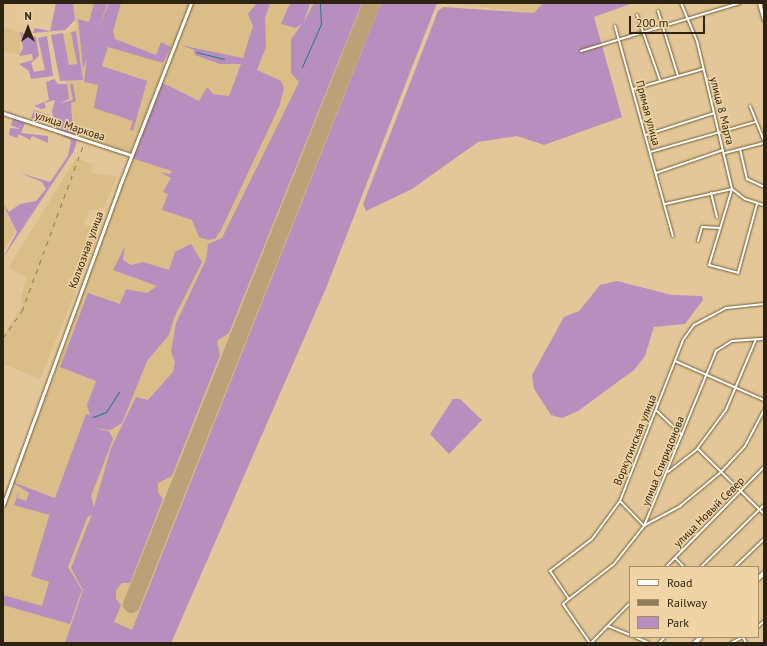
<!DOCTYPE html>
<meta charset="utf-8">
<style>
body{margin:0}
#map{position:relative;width:767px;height:646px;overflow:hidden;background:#e3c798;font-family:"PT Sans",sans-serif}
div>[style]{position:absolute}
.built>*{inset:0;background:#dbbd88;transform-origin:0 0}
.green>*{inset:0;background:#b68fbe}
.stream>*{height:1px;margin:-0.5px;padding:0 0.5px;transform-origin:0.5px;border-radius:0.5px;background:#267d83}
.runway>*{height:17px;margin:-8.5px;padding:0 8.5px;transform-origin:8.5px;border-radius:8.5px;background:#b9a278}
.roads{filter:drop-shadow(0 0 1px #745c30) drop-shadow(0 0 1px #745c30)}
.street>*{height:2px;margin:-1px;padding:0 1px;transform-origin:1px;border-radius:1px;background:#fff}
.secondary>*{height:3px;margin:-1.5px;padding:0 1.5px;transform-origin:1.5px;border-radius:1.5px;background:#fff}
.primary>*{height:3.5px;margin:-1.75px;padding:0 1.75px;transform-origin:1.75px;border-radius:1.75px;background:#fff}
.rail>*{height:1px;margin-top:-0.5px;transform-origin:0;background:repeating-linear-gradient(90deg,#8f7c59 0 5px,transparent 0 10px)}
span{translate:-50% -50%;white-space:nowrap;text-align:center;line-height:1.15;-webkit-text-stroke:3px #f0d4a5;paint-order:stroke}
.street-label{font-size:11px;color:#2d2310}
.frame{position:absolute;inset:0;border:4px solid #2d2310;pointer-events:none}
.legend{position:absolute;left:629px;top:566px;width:130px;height:72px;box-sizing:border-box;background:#f0d4a5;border:1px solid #a28d69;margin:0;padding:5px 7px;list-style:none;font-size:12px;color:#2d2310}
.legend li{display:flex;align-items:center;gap:8px;height:20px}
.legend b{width:20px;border:1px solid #a28d69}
.north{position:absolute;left:8px;top:8px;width:40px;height:40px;-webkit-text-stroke:3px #f0d4a5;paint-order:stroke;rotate:0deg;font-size:11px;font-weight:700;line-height:16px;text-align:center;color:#2d2310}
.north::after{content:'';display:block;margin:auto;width:14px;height:18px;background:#2d2310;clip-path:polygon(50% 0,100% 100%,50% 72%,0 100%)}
.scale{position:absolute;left:629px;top:16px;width:76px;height:18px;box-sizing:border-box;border:2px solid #2d2310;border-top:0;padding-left:5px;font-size:12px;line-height:14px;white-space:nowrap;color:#2d2310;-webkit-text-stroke:3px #f0d4a5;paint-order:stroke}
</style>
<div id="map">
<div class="built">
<i style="clip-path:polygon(73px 3px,190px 3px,130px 152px,71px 134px,73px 117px,66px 81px,82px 79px)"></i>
<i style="clip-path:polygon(192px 3px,437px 3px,326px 288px,171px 643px,3px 643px,3px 509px,123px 180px)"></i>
<i style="clip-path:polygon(448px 3px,587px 3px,551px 15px)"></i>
<i style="clip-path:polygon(3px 27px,20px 32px,20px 55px,3px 52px)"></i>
<i style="left:71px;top:32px;width:33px;height:8px;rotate:79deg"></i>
<i style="clip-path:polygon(76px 158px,93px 164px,91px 173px,117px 176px,104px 208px,89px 210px,84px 224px,98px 230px,94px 246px,40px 379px,3px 364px,3px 336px,23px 304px,20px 302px,26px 277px,8px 268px)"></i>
<i style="clip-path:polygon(3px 205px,16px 231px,3px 251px)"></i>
</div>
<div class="green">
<i style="clip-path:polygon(56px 3px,73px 3px,75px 20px,65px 30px,33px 33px,35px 28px,50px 31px)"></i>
<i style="clip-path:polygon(94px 3px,108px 3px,83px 69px,78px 19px,89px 22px)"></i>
<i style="clip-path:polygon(109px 3px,121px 3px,113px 31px,115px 39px,156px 55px,161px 42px,171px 47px,163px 63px,108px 47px,102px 66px,147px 81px,133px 131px,130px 130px,133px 121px,94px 108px,98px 85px,84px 82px,87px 56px)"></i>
<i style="clip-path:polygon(257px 3px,270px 3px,265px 18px,266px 47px,257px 70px,281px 81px,284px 88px,279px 107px,221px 230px,215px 239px,208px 240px,199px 237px,192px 220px,162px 210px,168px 194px,163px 192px,171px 178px,160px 172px,170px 174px,172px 171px,131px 158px,161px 82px,199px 101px,207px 87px,213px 94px,229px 96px,241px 64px,220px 64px,195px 55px,194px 50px,180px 45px,243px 58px,253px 26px,248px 14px)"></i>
<i style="clip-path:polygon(290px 3px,310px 3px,304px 22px,314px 3px,362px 3px,229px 333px,217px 341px,220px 355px,172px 476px,158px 483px,158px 493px,163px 499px,130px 583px,122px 583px,116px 590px,116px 599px,121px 605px,114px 622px,132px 630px,381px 3px,437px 3px,326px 288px,171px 643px,65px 643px,83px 590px,71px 568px,92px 514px,87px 518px,68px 567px,82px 590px,70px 624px,3px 605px,3px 595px,42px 606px,49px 582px,31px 576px,51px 510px,49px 515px,14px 505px,19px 491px,18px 498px,26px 501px,29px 493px,13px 483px,16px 479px,15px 483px,55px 498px,86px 414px,90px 415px,87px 405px,96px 381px,60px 367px,88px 293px,120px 304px,126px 289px,147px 293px,157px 286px,113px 270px,125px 246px,123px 260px,131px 265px,143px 262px,169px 270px,175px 252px,191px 244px,202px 262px,174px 318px,169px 335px,147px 361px,122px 423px,111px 430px,93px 428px,109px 431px,113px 439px,91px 496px,94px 507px,111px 448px,136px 397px,148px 400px,173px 372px,175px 362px,171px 352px,176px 323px,206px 260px,208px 244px,222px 238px,299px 82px,291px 73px,291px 39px,302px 24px,295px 28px,281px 24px)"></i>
<i style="clip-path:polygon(543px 3px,633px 3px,594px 17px,622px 117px,544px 145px,517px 136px,478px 142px,412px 189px,366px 211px,363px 204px,438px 11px,443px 7px,534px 13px)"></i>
<i style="clip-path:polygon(76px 31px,83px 80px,60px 81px,51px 35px,63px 33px,69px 65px,77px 64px,71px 32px)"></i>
<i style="clip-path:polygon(20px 32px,36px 37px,39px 56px,31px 63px,34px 72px,45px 70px,38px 38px,47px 36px,53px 76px,31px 79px,29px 71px,19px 64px,33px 60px,32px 54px,19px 56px,23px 48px)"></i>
<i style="clip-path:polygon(54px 79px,58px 84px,67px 84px,69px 99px,60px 103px,73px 100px,70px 84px,73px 84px,76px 101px,71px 103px,73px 132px,79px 136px,56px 129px,52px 111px,55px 100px,44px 103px,46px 108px,41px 109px,34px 106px,49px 100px,46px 82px)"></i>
<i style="clip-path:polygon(34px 110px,49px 115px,51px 124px,31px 118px)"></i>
<i style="clip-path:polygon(13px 118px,51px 131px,25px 123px,21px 133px,48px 136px,48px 143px,32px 136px,30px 140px,19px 134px,17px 138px,9px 135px,10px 128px,20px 129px,11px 125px)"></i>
<i style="clip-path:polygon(53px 132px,77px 140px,74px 151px,3px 258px,17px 232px,3px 204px,9px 212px,20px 204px,36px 201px,46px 189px,42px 182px,20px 173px,50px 182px,68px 156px,71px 140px)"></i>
<i style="clip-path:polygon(617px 281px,672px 295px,702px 296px,703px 300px,685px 324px,654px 327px,645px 356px,634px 370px,578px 411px,562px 418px,551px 415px,534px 389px,532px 375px,564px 317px,579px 311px,600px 285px)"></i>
<i style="clip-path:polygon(453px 399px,460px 399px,482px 420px,449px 454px,430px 434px)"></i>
</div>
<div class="stream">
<i style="left:196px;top:52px;width:29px;rotate:14deg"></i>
<i style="left:302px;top:67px;width:47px;rotate:-66.2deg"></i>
<i style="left:321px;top:24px;width:21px;rotate:-93deg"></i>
<i style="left:93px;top:417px;width:14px;rotate:-21deg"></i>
<i style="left:106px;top:412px;width:24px;rotate:-57deg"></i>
</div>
<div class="runway">
<i style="left:131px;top:604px;width:647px;rotate:-68.23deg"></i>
</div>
<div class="roads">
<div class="street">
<i style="left:681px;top:3px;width:41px;rotate:67.2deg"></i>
<i style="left:697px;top:41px;width:152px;rotate:76.7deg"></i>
<i style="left:732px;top:189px;width:16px;rotate:38deg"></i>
<i style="left:745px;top:199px;width:20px;rotate:18deg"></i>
<i style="left:658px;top:11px;width:68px;rotate:72.9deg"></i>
<i style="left:637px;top:15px;width:69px;rotate:70.5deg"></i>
<i style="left:615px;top:26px;width:218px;rotate:74.6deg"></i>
<i style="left:581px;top:51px;width:166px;rotate:-16.8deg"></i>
<i style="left:633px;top:89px;width:73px;rotate:-15.9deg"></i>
<i style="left:750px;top:106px;width:37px;rotate:68deg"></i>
<i style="left:646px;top:135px;width:71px;rotate:-17.9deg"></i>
<i style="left:740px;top:149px;width:31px;rotate:77deg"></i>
<i style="left:747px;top:179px;width:19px;rotate:25deg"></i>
<i style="left:650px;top:152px;width:109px;rotate:-15.9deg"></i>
<i style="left:725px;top:153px;width:40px;rotate:-14.4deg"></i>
<i style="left:656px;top:173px;width:71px;rotate:-18.9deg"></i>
<i style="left:732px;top:189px;width:79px;rotate:106.8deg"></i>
<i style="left:709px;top:265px;width:30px;rotate:15deg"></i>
<i style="left:738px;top:273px;width:72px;rotate:-74.6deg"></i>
<i style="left:711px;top:193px;width:25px;rotate:76deg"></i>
<i style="left:665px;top:204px;width:69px;rotate:-12.6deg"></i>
<i style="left:698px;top:241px;width:15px;rotate:-74deg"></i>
<i style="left:702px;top:227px;width:18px;rotate:3deg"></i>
<i style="left:675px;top:361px;width:97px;rotate:23.7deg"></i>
<i style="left:656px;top:410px;width:36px;rotate:44deg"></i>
<i style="left:698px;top:449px;width:93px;rotate:44.6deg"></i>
<i style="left:668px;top:472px;width:37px;rotate:-38deg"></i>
<i style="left:697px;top:449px;width:49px;rotate:-53.4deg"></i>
<i style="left:726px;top:410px;width:77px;rotate:-67.1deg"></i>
<i style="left:620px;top:501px;width:35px;rotate:46deg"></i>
<i style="left:645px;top:525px;width:40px;rotate:-28deg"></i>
<i style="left:680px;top:506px;width:53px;rotate:-39.7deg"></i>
<i style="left:721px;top:472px;width:35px;rotate:-47deg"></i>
<i style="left:745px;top:446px;width:40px;rotate:-62deg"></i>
<i style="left:675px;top:558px;width:13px;rotate:45deg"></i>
<i style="left:666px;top:567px;width:140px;rotate:-45.6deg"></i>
<i style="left:701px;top:567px;width:88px;rotate:-44.5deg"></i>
<i style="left:735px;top:567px;width:40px;rotate:-44deg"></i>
<i style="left:569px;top:599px;width:57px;rotate:-37.9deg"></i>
<i style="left:614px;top:564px;width:48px;rotate:-51.7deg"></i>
<i style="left:644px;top:526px;width:189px;rotate:-67.6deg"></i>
<i style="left:716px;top:351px;width:19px;rotate:-32deg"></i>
<i style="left:732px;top:341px;width:32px;rotate:-4deg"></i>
<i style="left:608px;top:626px;width:24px;rotate:22deg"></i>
<i style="left:758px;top:627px;width:8px;rotate:-45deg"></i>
<i style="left:635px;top:637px;width:15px;rotate:23deg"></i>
<i style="left:743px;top:637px;width:7px;rotate:63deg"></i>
<i style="left:590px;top:643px;width:47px;rotate:-124.7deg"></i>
<i style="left:563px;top:604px;width:8px;rotate:-40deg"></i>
<i style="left:569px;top:599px;width:34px;rotate:-124deg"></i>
<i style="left:550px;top:571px;width:53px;rotate:-37.3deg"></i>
<i style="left:592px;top:539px;width:47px;rotate:-53.6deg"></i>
<i style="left:620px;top:501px;width:173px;rotate:-68.6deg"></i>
<i style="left:683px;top:340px;width:19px;rotate:-54deg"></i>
<i style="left:694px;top:325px;width:36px;rotate:-28deg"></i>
<i style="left:726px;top:308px;width:38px;rotate:-6deg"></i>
<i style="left:591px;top:643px;width:56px;rotate:-45.7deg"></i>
<i style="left:659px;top:643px;width:8px;rotate:-45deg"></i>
<i style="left:731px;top:643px;width:13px;rotate:-27deg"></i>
</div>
<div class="secondary">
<i style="left:759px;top:3px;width:18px;rotate:74deg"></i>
<i style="left:3px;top:113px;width:135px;rotate:18.2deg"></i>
<i style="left:3px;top:505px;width:341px;rotate:-69.9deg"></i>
<i style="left:120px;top:185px;width:195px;rotate:-68.7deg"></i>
</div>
<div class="primary">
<i style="left:758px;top:579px;width:8px;rotate:-45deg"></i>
<i style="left:695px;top:643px;width:8px;rotate:-45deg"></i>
</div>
</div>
<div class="rail">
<i style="left:3px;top:338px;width:33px;rotate:-55deg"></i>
<i style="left:22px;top:311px;width:176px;rotate:-69.7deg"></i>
</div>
<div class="street-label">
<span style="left:722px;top:111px;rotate:76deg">улица 8 Марта</span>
<span style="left:648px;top:113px;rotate:75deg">Прямая улица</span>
<span style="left:70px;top:126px;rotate:18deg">улица Маркова</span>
<span style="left:86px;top:250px;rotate:-70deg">Колхозная улица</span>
<span style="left:635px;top:440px;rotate:-68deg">Воркутинская улица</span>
<span style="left:663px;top:461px;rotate:-68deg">улица Спиридонова</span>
<span style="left:709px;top:512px;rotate:-45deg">улица Новый Север</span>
</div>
<div class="frame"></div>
<ul class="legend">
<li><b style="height:5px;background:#fff"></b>Road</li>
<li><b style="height:5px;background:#8f7c59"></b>Railway</li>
<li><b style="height:11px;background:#b68fbe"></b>Park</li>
</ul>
<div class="north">N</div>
<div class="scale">200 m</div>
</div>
